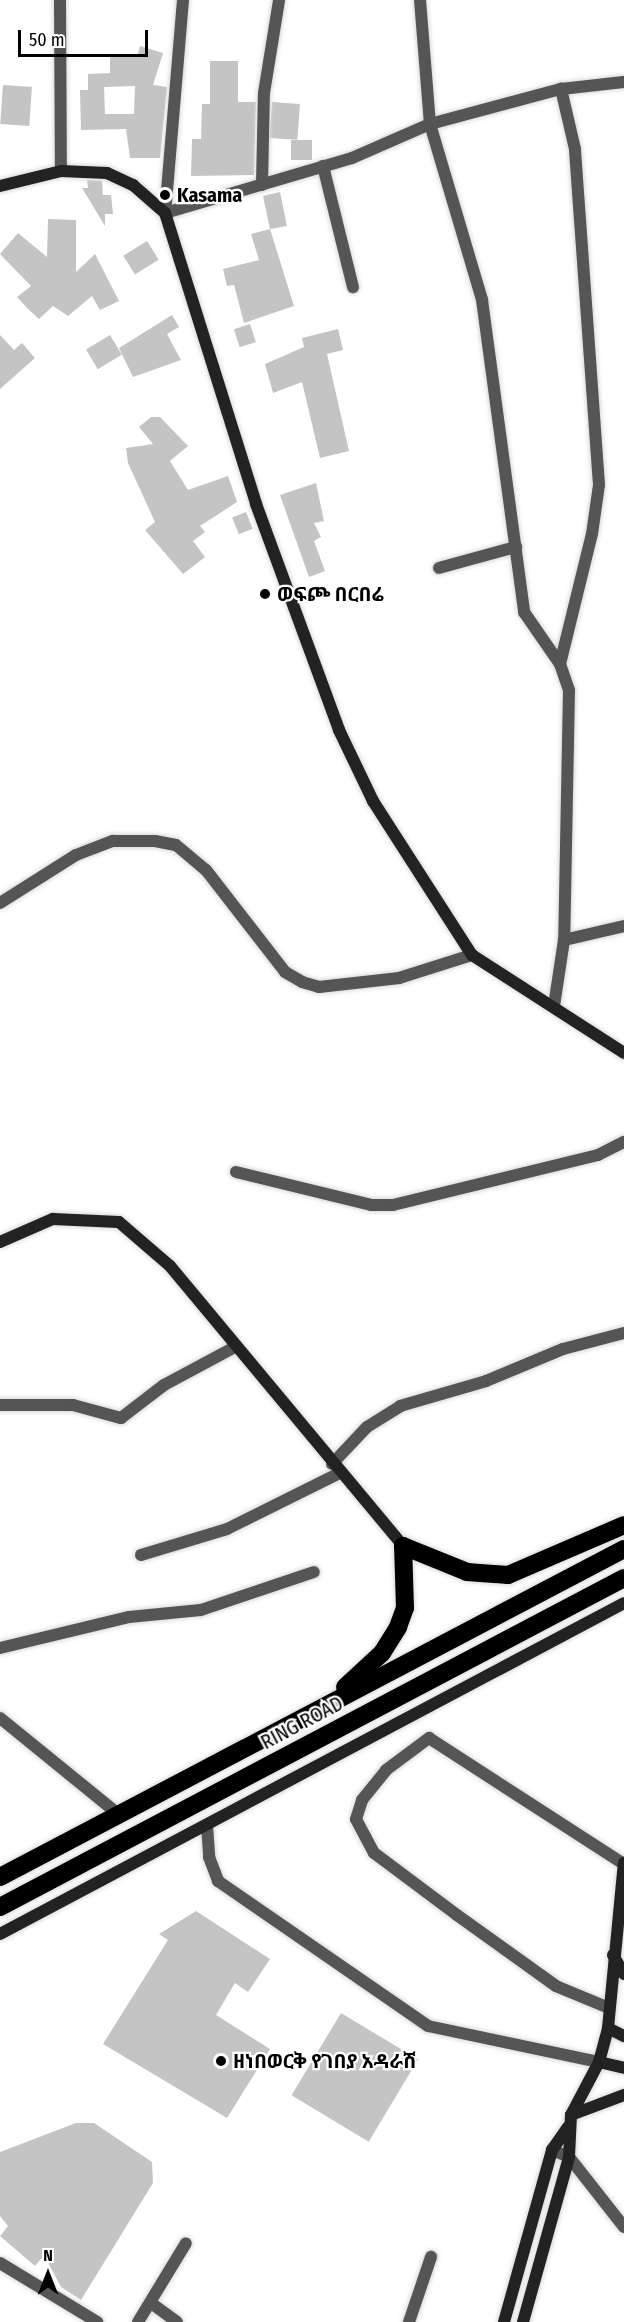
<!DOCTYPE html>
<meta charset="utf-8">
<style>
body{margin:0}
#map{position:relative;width:624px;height:2322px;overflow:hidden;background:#fff;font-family:"Fira Sans Condensed","Noto Sans Ethiopic",sans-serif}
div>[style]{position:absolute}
.building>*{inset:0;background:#c4c4c4;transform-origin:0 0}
.roads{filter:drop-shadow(0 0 2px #dbdbdb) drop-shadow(0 0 2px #dbdbdb)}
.street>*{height:12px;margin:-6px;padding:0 6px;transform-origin:6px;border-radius:6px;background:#555}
.secondary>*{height:12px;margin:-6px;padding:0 6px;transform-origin:6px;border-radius:6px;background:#222}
.highway>*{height:18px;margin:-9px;padding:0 9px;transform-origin:9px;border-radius:9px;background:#000}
.dots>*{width:16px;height:16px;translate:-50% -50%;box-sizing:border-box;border:3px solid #fff;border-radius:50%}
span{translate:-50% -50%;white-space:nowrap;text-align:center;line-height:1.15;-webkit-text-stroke:4.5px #fff;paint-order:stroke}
.poi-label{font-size:20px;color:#000;font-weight:700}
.left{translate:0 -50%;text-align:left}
.street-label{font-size:20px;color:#000}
.north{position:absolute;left:18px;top:2244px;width:60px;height:60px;-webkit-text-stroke:4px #fff;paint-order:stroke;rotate:0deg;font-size:16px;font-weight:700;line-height:24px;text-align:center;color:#000}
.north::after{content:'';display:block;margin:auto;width:21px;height:27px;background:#000;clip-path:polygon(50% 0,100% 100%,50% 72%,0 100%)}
.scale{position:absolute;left:18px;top:30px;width:130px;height:27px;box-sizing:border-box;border:3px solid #000;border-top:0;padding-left:8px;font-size:18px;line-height:21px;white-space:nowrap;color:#000;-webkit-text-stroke:4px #fff;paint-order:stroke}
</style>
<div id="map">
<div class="building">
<i style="clip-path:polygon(evenodd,140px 46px,163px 53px,153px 85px,167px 87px,160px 158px,130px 158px,126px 129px,81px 130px,80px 90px,88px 90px,88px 74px,110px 73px,110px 54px,138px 54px,140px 46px,135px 86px,134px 114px,105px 114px,104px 87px,135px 86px)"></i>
<i style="clip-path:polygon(210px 61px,238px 61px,238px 102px,256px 102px,254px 175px,191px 176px,192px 139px,201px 139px,202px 104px,210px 104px)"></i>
<i style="left:3px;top:85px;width:29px;height:39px;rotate:4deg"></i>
<i style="left:272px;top:102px;width:28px;height:36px;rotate:4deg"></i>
<i style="left:291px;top:140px;width:21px;height:20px"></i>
<i style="clip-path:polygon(87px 180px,102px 181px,103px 195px,111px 195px,113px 214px,105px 214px,105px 226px,82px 188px,88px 188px)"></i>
<i style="clip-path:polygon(280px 192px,287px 226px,270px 229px,294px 306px,244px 323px,234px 285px,227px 286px,223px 269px,259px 260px,251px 234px,270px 229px,263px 196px)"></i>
<i style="clip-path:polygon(48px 219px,76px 220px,76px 272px,95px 254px,119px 301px,100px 310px,92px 296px,68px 316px,53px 306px,39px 319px,28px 309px,17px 297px,31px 286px,0 254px,18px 233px,47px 257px)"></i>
<i style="left:147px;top:241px;width:22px;height:28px;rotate:58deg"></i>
<i style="clip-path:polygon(172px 315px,179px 327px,167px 334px,181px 360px,133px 377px,119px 348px)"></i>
<i style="left:250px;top:324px;width:19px;height:17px;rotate:72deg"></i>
<i style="clip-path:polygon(338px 329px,343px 350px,327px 354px,349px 451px,320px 458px,302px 382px,273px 393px,265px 364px,304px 347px,302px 338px)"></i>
<i style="clip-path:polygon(0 335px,14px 350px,22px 343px,35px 358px,0 389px)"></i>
<i style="left:110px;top:335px;width:23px;height:28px;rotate:59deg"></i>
<i style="clip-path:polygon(151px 417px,160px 417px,188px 446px,170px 461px,188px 490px,228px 476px,237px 502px,200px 526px,205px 532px,193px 541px,205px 557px,183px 574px,145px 530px,155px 522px,128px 463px,126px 448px,153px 444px,139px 427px)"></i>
<i style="clip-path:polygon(316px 483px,324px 521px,314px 523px,321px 537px,314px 541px,325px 571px,309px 577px,280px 495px)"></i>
<i style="left:246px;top:512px;width:18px;height:15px;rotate:68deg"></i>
<i style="clip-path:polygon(196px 1911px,270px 1959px,248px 1992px,235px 1983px,216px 2015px,270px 2049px,227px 2118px,103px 2044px,168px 1940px,159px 1934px)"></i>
<i style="left:341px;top:2013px;width:90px;height:96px;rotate:31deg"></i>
<i style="clip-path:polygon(76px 2123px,94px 2123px,152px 2162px,153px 2183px,81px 2300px,61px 2287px,44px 2255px,35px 2266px,0 2236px,8px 2226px,0 2216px,0 2152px)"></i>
</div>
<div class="roads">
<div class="street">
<i style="left:60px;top:0;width:171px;rotate:89.7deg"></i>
<i style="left:183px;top:0;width:214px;rotate:94.8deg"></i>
<i style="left:165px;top:213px;width:195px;rotate:-16.4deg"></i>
<i style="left:352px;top:158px;width:85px;rotate:-23.6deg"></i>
<i style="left:430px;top:124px;width:136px;rotate:-15deg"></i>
<i style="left:561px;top:89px;width:63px;rotate:-6.3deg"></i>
<i style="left:420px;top:0;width:124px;rotate:85.4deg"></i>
<i style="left:430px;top:124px;width:184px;rotate:73.5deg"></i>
<i style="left:482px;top:300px;width:315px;rotate:82.3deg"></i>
<i style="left:524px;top:612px;width:63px;rotate:55.3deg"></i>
<i style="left:560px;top:664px;width:28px;rotate:71deg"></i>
<i style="left:569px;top:690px;width:250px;rotate:91.1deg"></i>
<i style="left:564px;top:940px;width:67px;rotate:98.6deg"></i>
<i style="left:323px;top:166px;width:125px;rotate:76.1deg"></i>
<i style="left:262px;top:185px;width:92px;rotate:-88.8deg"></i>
<i style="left:264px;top:93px;width:94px;rotate:-80.8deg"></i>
<i style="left:439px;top:568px;width:80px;rotate:-15.3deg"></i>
<i style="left:560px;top:664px;width:134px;rotate:-76.2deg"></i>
<i style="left:592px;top:534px;width:49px;rotate:-81.9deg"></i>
<i style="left:599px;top:485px;width:337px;rotate:-94.1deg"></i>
<i style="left:575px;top:149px;width:62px;rotate:-103.1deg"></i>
<i style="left:0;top:903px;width:90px;rotate:-32.3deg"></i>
<i style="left:76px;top:855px;width:40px;rotate:-21deg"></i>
<i style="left:113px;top:841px;width:42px"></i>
<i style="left:155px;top:841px;width:21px;rotate:11deg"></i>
<i style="left:176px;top:845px;width:39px;rotate:40deg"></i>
<i style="left:206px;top:870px;width:129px;rotate:52.2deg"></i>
<i style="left:285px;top:972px;width:20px;rotate:30deg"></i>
<i style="left:302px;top:982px;width:18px;rotate:16deg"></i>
<i style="left:319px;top:987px;width:81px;rotate:-6.4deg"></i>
<i style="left:399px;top:978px;width:77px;rotate:-17.5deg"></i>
<i style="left:564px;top:940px;width:62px;rotate:-13.1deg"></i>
<i style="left:236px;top:1172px;width:139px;rotate:13.7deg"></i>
<i style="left:371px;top:1205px;width:22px"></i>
<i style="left:393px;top:1205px;width:211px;rotate:-13.7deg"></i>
<i style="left:598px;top:1155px;width:29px;rotate:-27deg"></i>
<i style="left:0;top:1405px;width:73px"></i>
<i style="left:73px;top:1405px;width:50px;rotate:15.2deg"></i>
<i style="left:121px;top:1418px;width:54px;rotate:-37.5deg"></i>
<i style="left:164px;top:1385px;width:81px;rotate:-28.2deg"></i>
<i style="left:332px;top:1464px;width:51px;rotate:-46.6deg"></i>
<i style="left:367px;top:1427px;width:39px;rotate:-32deg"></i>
<i style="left:400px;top:1406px;width:90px;rotate:-16.2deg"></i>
<i style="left:486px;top:1381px;width:83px;rotate:-22.6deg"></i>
<i style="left:563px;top:1349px;width:63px;rotate:-14.7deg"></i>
<i style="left:141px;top:1555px;width:90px;rotate:-16.8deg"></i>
<i style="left:227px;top:1529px;width:126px;rotate:-26.4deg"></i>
<i style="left:0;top:1648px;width:133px;rotate:-13.5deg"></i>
<i style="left:129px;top:1617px;width:72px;rotate:-5.6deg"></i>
<i style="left:201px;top:1610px;width:119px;rotate:-18.6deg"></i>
<i style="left:0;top:1718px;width:151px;rotate:39.1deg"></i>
<i style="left:207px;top:1825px;width:32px;rotate:86deg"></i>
<i style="left:209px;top:1857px;width:26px;rotate:69deg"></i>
<i style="left:218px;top:1881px;width:255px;rotate:34.6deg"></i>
<i style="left:428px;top:2026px;width:175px;rotate:11.9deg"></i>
<i style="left:609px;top:2008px;width:57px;rotate:-157.5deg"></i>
<i style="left:556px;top:1986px;width:122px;rotate:-144.4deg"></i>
<i style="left:457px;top:1915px;width:104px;rotate:-143.2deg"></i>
<i style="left:374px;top:1853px;width:38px;rotate:-118deg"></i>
<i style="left:356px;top:1819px;width:20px;rotate:-72deg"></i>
<i style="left:362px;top:1800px;width:38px;rotate:-51deg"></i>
<i style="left:386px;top:1770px;width:54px;rotate:-36.7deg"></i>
<i style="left:429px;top:1738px;width:232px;rotate:32.9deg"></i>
<i style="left:552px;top:2150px;width:18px;rotate:22deg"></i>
<i style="left:569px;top:2157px;width:89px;rotate:51.8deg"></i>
<i style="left:0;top:2263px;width:114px;rotate:31.3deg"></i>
<i style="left:151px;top:2303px;width:32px;rotate:36deg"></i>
<i style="left:138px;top:2322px;width:92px;rotate:-58.7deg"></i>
<i style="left:409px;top:2322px;width:69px;rotate:-71.3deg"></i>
</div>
<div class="secondary">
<i style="left:0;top:186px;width:63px;rotate:-13.8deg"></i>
<i style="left:61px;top:171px;width:46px;rotate:2.5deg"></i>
<i style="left:107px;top:173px;width:29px;rotate:25deg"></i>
<i style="left:133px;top:185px;width:43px;rotate:41.2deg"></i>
<i style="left:165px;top:213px;width:305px;rotate:72.6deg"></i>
<i style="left:256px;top:504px;width:241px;rotate:69.8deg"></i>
<i style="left:339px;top:730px;width:79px;rotate:64.4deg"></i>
<i style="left:373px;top:801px;width:183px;rotate:57.3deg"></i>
<i style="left:472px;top:955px;width:181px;rotate:32.8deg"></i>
<i style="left:0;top:1242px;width:58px;rotate:-23.5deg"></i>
<i style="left:53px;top:1219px;width:66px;rotate:2.6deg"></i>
<i style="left:119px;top:1222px;width:67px;rotate:40.8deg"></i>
<i style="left:170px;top:1266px;width:364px;rotate:50.2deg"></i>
<i style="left:0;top:1934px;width:706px;rotate:-27.94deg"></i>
<i style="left:613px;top:1955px;width:22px;rotate:60deg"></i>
<i style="left:608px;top:2028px;width:18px;rotate:27deg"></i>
<i style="left:599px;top:2062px;width:26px;rotate:13deg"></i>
<i style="left:571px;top:2115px;width:57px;rotate:-20.7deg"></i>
<i style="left:504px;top:2322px;width:179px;rotate:-74.4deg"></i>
<i style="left:552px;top:2150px;width:28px;rotate:-55deg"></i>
<i style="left:523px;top:2322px;width:171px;rotate:-74.4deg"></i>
<i style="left:569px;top:2157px;width:42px;rotate:-87.3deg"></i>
<i style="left:571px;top:2115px;width:60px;rotate:-62.2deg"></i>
<i style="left:599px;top:2062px;width:35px;rotate:-75deg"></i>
<i style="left:608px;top:2028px;width:166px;rotate:-84.5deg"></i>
</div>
<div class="highway">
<i style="left:403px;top:1546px;width:69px;rotate:22.1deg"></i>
<i style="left:467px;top:1572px;width:41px;rotate:4.2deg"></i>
<i style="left:508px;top:1575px;width:126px;rotate:-23.3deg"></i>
<i style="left:345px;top:1687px;width:50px;rotate:-42.6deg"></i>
<i style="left:382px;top:1653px;width:31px;rotate:-58deg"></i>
<i style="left:398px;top:1627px;width:20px;rotate:-70deg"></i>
<i style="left:405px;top:1608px;width:62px;rotate:-91.8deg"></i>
<i style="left:0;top:1877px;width:705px;rotate:-27.73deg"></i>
<i style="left:0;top:1907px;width:705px;rotate:-27.8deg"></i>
</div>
</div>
<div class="dots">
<i style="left:165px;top:195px;background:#000"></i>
<i style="left:265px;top:594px;background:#000"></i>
<i style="left:221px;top:2061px;background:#000"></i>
</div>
<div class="poi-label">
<span class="left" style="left:177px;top:195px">Kasama</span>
<span class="left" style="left:277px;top:594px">ወፍጮ በርበሬ</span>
<span class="left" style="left:233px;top:2061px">ዘነበወርቅ የገበያ አዳራሽ</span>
</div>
<div class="street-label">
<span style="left:302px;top:1723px;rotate:-28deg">RING ROAD</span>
</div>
<div class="north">N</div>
<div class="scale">50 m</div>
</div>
